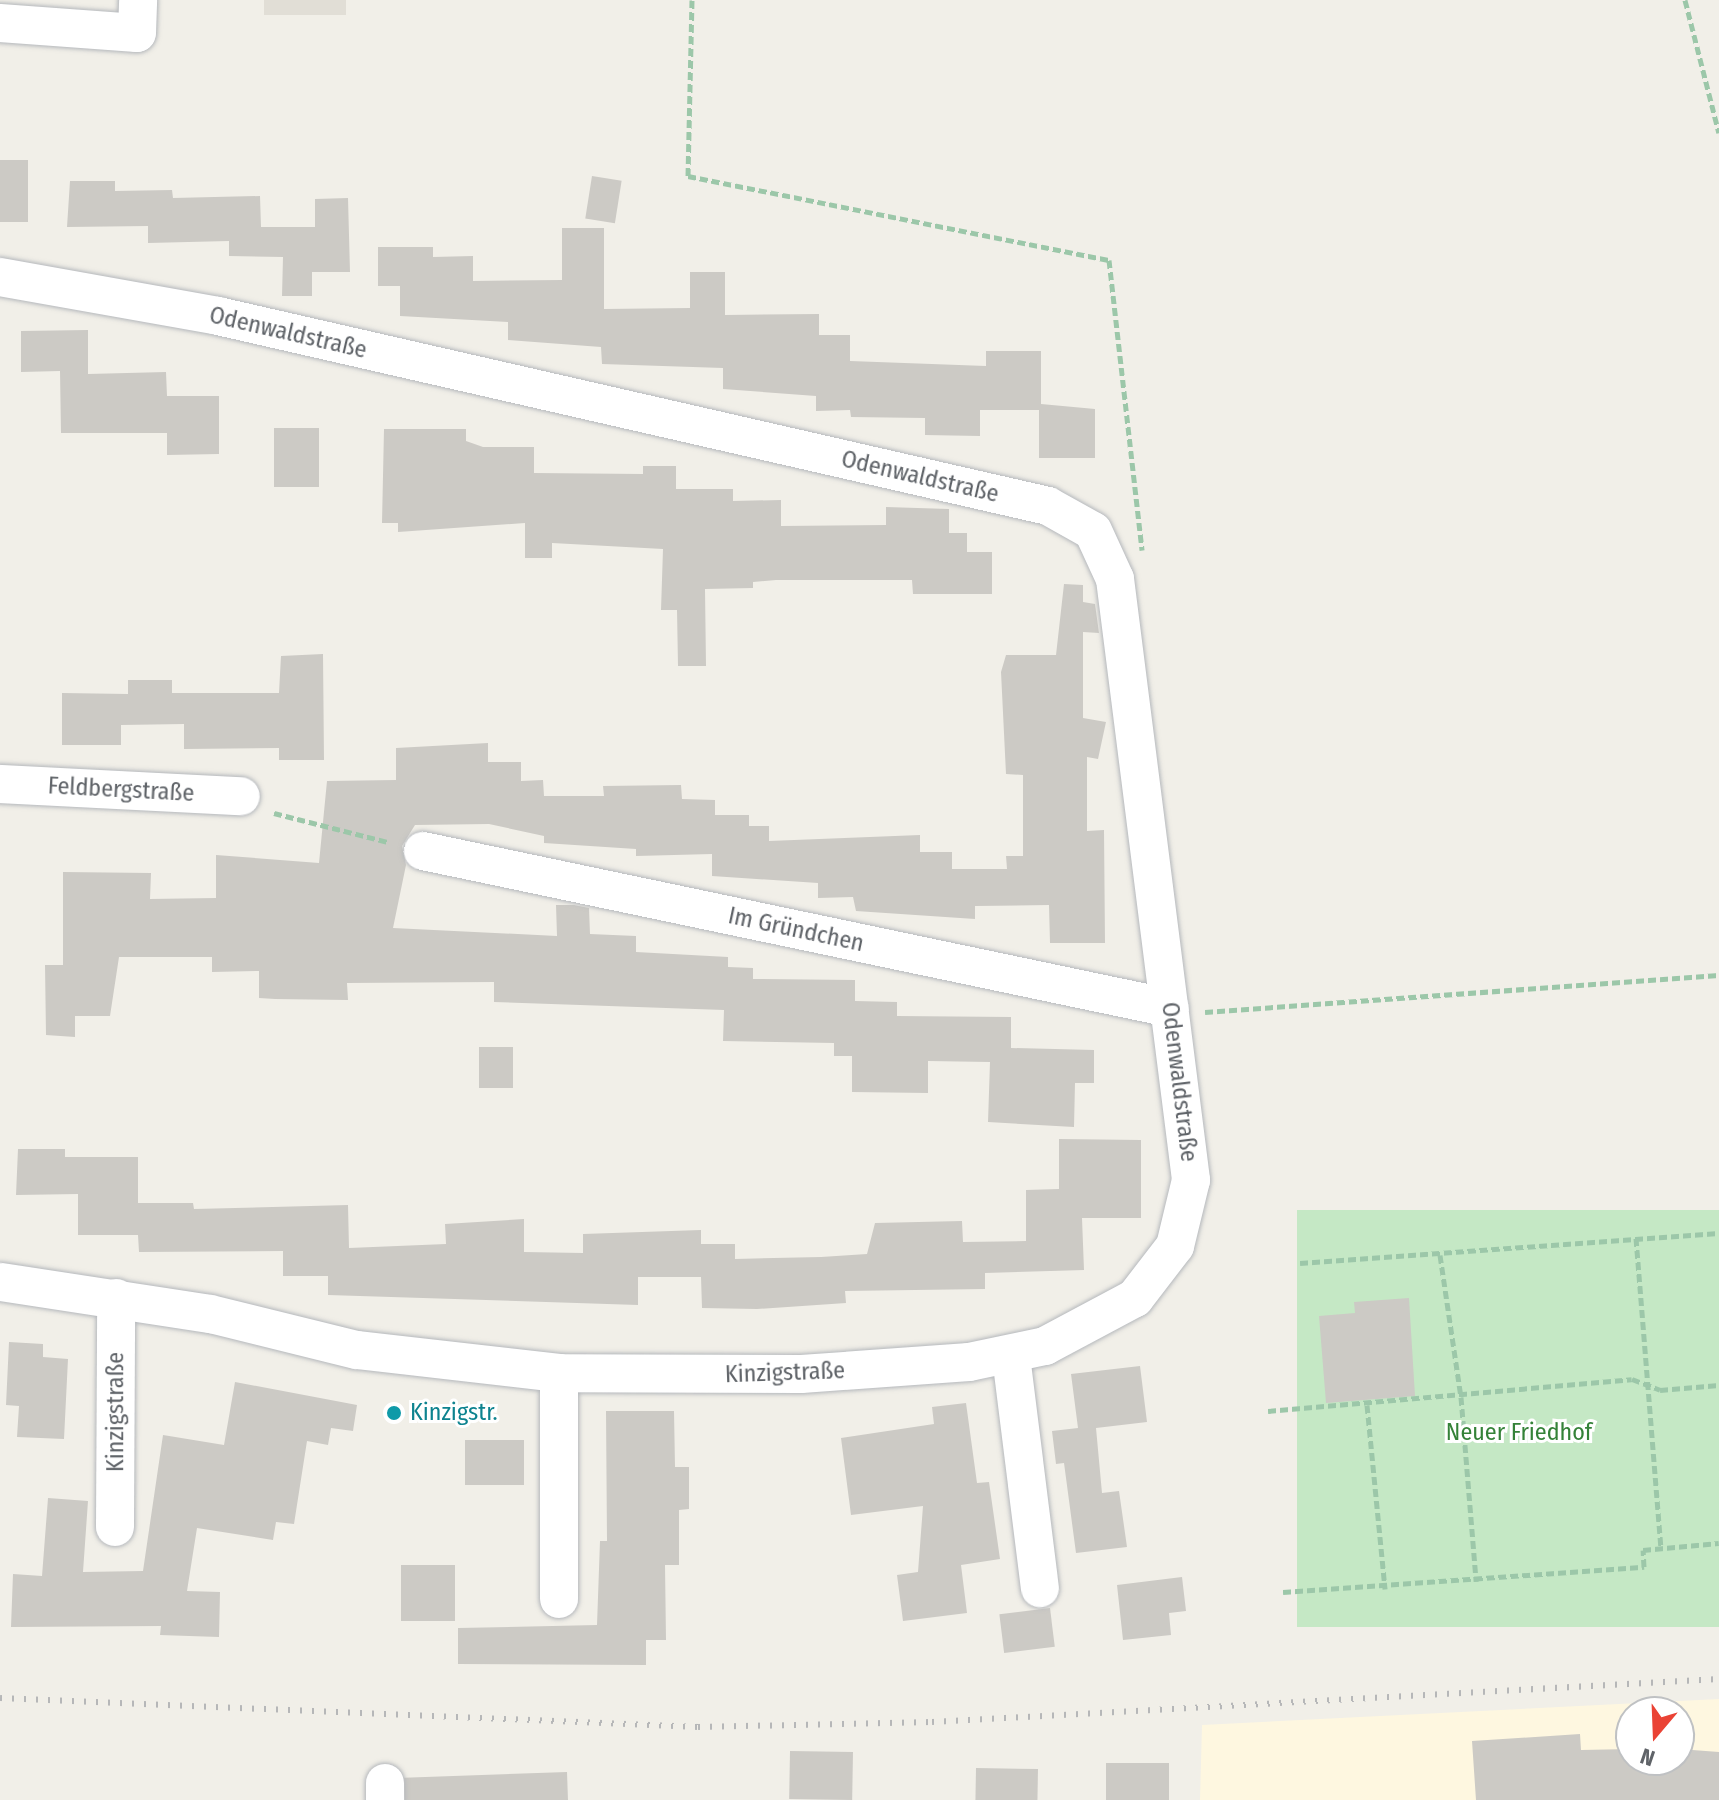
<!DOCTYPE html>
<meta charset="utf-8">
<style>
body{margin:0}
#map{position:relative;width:1719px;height:1800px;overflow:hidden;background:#f1efe8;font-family:"Fira Sans Condensed",sans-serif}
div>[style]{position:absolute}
.commercial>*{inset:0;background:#fef7e0}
.education>*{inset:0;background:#e1ded6;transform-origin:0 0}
.green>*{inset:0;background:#c5e8c5;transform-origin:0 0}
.building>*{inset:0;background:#cccac5;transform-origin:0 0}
.path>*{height:5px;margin-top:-2.5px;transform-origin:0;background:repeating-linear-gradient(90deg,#9cc7a9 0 8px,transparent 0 12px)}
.roads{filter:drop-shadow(0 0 2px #b5b8bc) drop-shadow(0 0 2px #b5b8bc)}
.street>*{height:38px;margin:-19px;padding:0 19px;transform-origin:19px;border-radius:19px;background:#fff}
.rail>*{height:6px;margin-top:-3px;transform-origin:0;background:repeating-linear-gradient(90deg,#b6b7b8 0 2px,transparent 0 12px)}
.dots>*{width:22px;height:22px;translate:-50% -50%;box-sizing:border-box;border:4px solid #fff;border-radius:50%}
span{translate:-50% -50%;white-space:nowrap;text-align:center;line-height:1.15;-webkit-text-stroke:6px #fff;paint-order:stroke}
.street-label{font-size:24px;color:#5f6368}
.culture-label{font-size:24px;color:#0d838f}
.left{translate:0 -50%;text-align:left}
.park-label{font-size:24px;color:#348238}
.north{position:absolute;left:1615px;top:1696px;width:80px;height:80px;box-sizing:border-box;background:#fff;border:2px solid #bfc1c3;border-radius:50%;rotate:199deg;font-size:22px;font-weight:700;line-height:32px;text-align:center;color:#5f6368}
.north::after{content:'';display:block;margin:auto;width:28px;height:36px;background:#ea4335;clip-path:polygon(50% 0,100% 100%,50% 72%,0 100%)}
</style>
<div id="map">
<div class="commercial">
<i style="clip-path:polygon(evenodd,1719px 1699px,1719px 1800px,1200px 1800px,1202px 1725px,1719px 1699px,1631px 1712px,1679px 1712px,1679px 1760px,1631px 1760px,1631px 1712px)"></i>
</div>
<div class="education">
<i style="left:264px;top:0;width:82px;height:15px"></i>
</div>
<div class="green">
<i style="left:1719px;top:1210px;width:417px;height:422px;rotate:90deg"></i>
</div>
<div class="building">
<i style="left:0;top:160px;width:28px;height:62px"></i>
<i style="left:592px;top:176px;width:30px;height:43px;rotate:9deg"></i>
<i style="clip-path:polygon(70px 181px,115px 181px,115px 191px,172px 190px,173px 198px,260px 196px,261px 227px,315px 227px,315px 199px,348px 198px,350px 272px,312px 272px,312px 296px,282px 296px,283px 257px,229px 256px,229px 241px,148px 243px,148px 226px,67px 227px)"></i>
<i style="clip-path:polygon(562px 228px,604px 228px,604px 309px,690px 308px,690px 272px,725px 272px,725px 315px,819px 314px,819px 335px,850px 335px,850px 361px,986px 366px,986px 351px,1041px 351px,1041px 404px,1095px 409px,1095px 458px,1039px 458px,1039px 410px,980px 410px,980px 436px,925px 435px,925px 418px,851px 417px,850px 410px,816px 411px,816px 396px,723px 389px,723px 368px,602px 364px,601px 347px,508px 340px,508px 322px,400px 316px,400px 286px,378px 286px,378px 247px,433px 247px,433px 257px,473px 256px,473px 281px,562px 280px)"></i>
<i style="clip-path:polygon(88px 330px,88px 374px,166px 372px,167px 396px,219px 396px,219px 454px,167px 455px,167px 433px,61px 433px,60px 371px,21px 372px,21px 331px)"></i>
<i style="left:319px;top:428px;width:59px;height:45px;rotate:90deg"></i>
<i style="clip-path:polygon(384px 429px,466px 429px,466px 441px,483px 447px,534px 447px,534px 473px,643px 474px,643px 466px,676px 466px,676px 489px,733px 489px,733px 501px,781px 500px,781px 526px,886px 525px,886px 507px,949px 509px,949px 533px,967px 533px,967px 552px,992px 552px,992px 594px,913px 594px,912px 580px,776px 580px,753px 582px,753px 588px,705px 589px,706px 666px,678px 666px,677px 610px,661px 610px,663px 549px,552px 543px,552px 558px,525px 558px,525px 523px,398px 532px,398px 523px,382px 523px)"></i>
<i style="clip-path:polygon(1064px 584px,1083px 585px,1083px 602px,1095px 604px,1099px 633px,1083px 632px,1083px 718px,1106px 722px,1098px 759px,1087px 757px,1087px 831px,1104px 830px,1105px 943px,1050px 943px,1049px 905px,975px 906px,975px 919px,856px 911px,853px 897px,818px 898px,818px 883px,712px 876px,712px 854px,636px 856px,636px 849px,544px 843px,544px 836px,489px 824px,415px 825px,402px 846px,406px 865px,393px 928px,557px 936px,556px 905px,574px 905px,589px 908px,590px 934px,636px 936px,636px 952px,728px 957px,728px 967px,753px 968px,753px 979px,855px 980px,855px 1001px,897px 1002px,897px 1016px,1011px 1017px,1011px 1048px,1094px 1050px,1094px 1083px,1075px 1083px,1074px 1127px,988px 1122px,990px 1062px,928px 1061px,928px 1093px,852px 1092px,852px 1056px,834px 1056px,834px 1043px,723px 1041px,724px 1010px,494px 1002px,494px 982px,347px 983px,348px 1000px,275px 999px,259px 998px,259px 971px,212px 972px,212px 957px,119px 957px,110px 1016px,75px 1016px,75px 1037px,46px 1035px,45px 965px,63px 965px,63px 872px,151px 873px,150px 899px,216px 898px,216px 855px,319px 863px,327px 781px,396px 780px,396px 748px,488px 743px,488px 762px,521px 762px,521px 781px,543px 780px,544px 796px,604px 796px,603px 786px,681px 785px,682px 799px,715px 800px,715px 815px,749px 815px,749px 826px,769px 826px,769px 841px,920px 835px,920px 852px,952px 852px,952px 869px,1007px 869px,1006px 856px,1023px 856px,1023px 775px,1006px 774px,1001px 672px,1006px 655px,1056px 655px)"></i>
<i style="clip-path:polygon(323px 654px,324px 760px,279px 760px,279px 748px,184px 749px,184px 724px,121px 725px,121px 745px,62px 745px,62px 693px,128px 694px,128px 680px,172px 680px,172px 693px,279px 693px,281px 656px)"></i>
<i style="left:479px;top:1047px;width:34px;height:41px"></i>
<i style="clip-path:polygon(1059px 1139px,1141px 1140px,1141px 1218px,1082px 1218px,1084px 1270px,985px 1273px,985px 1289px,845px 1291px,846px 1303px,757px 1309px,702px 1308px,701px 1277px,638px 1277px,638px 1305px,328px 1295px,328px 1276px,283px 1276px,283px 1251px,139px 1252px,138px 1235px,78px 1235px,78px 1194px,16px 1195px,18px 1149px,65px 1149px,65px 1157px,138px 1157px,138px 1203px,193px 1203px,194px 1209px,348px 1205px,349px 1248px,446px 1244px,445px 1224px,524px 1219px,524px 1252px,583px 1253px,583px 1234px,701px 1230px,701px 1244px,735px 1244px,735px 1259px,821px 1257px,867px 1254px,875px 1223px,962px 1221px,963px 1242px,1026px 1241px,1026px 1190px,1059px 1189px)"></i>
<i style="clip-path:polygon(1409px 1298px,1415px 1396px,1326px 1403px,1319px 1316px,1355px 1313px,1354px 1302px)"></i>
<i style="clip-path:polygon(9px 1342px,43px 1344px,43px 1357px,68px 1359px,64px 1439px,17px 1437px,19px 1406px,6px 1405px)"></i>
<i style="clip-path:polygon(1140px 1366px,1147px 1422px,1096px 1428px,1102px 1493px,1119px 1491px,1127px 1547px,1076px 1553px,1064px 1463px,1056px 1464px,1052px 1431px,1078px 1428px,1071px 1374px)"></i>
<i style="clip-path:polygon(235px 1382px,357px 1405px,353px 1431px,331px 1428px,328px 1445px,307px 1441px,294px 1524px,276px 1522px,273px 1540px,197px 1528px,187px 1591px,220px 1592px,219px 1637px,160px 1635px,161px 1626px,11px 1627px,13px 1574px,42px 1576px,48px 1498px,88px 1501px,83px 1572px,143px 1571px,163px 1435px,224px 1445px)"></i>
<i style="clip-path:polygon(966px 1403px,977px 1483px,989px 1482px,1000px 1559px,961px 1565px,967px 1613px,903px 1621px,897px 1575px,918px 1572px,923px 1506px,851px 1515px,841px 1438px,934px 1424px,932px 1407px)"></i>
<i style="clip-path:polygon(606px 1411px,674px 1411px,675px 1467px,689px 1467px,689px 1509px,679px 1510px,679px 1565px,665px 1565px,666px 1640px,646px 1640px,646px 1665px,458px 1664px,458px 1628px,597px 1625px,600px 1541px,607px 1541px)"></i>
<i style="left:465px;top:1440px;width:59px;height:45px"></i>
<i style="left:455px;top:1565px;width:56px;height:54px;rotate:90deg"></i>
<i style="clip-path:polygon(1182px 1577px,1186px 1611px,1169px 1613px,1171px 1635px,1123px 1640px,1117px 1585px)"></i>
<i style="left:1050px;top:1608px;width:39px;height:51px;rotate:83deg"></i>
<i style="clip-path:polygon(1580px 1734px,1581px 1750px,1631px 1749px,1631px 1760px,1679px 1760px,1679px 1749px,1719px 1752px,1719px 1800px,1476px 1800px,1472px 1741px)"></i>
<i style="left:853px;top:1752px;width:48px;height:63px;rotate:91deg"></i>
<i style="left:1106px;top:1763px;width:63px;height:37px"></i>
<i style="left:976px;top:1768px;width:62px;height:32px;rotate:1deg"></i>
<i style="left:567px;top:1772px;width:28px;height:163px;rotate:88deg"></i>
</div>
<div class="path">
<i style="left:692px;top:0;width:176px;rotate:91.3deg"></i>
<i style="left:688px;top:176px;width:429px;rotate:11.3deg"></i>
<i style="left:1109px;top:260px;width:292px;rotate:83.5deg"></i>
<i style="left:1685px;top:0;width:137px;rotate:75.7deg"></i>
<i style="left:274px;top:813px;width:118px;rotate:14.3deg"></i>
<i style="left:1205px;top:1012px;width:515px;rotate:-4.12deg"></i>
<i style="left:1636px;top:1238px;width:311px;rotate:85.4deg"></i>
<i style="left:1440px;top:1255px;width:144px;rotate:81.6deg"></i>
<i style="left:1461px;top:1397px;width:185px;rotate:85.3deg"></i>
<i style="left:1300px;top:1263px;width:420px;rotate:-4.1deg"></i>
<i style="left:1367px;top:1405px;width:185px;rotate:84.4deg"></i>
<i style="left:1268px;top:1411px;width:365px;rotate:-5deg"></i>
<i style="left:1632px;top:1379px;width:30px;rotate:21deg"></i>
<i style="left:1660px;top:1390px;width:59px;rotate:-4.8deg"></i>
<i style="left:1283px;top:1592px;width:362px;rotate:-4deg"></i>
<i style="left:1644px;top:1567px;width:17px;rotate:-93deg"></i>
<i style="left:1643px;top:1550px;width:76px;rotate:-5.3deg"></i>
</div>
<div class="roads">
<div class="street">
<i style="left:0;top:23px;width:137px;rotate:4.2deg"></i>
<i style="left:137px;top:33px;width:33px;rotate:-88deg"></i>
<i style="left:0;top:277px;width:221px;rotate:10.1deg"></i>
<i style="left:218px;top:316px;width:851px;rotate:12.89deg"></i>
<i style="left:1048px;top:506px;width:51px;rotate:29.1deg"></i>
<i style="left:1093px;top:531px;width:53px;rotate:65.4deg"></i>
<i style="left:1115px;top:579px;width:606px;rotate:82.79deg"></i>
<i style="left:1191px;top:1180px;width:68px;rotate:103.6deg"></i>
<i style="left:1175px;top:1246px;width:66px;rotate:127.6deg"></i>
<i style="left:1135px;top:1298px;width:102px;rotate:151.9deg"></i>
<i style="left:1045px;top:1346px;width:78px;rotate:168.1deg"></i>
<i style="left:969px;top:1362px;width:168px;rotate:175.9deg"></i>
<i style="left:801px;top:1374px;width:242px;rotate:-179.8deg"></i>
<i style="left:559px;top:1373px;width:204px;rotate:-173.5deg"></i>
<i style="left:356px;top:1350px;width:150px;rotate:-166.1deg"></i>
<i style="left:210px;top:1314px;width:212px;rotate:-171.3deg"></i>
<i style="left:0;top:784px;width:241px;rotate:2.9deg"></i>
<i style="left:423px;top:851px;width:763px;rotate:11.87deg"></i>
<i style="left:1011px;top:1356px;width:234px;rotate:82.9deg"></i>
<i style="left:559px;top:1373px;width:226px;rotate:90deg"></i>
<i style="left:115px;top:1527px;width:229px;rotate:-89.7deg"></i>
<i style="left:385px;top:1800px;width:17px;rotate:-90deg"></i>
</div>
</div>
<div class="rail">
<i style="left:0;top:1698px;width:699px;rotate:2.38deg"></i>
<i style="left:698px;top:1727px;width:234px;rotate:-1.2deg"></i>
<i style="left:932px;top:1722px;width:788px;rotate:-3.13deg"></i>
</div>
<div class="dots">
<i style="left:394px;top:1413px;background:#0f9aa8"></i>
</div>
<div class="street-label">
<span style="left:288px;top:333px;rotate:13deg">Odenwaldstraße</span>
<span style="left:920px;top:477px;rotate:13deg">Odenwaldstraße</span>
<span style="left:121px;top:790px;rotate:3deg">Feldbergstraße</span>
<span style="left:796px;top:930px;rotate:12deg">Im Gründchen</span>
<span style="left:1179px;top:1082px;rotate:83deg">Odenwaldstraße</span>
<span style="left:785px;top:1373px;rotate:-2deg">Kinzigstraße</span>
<span style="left:116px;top:1412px;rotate:-90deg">Kinzigstraße</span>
</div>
<div class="culture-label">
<span class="left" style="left:410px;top:1413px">Kinzigstr.</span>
</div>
<div class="park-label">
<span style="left:1519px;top:1433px">Neuer Friedhof</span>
</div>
<div class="north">N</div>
</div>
